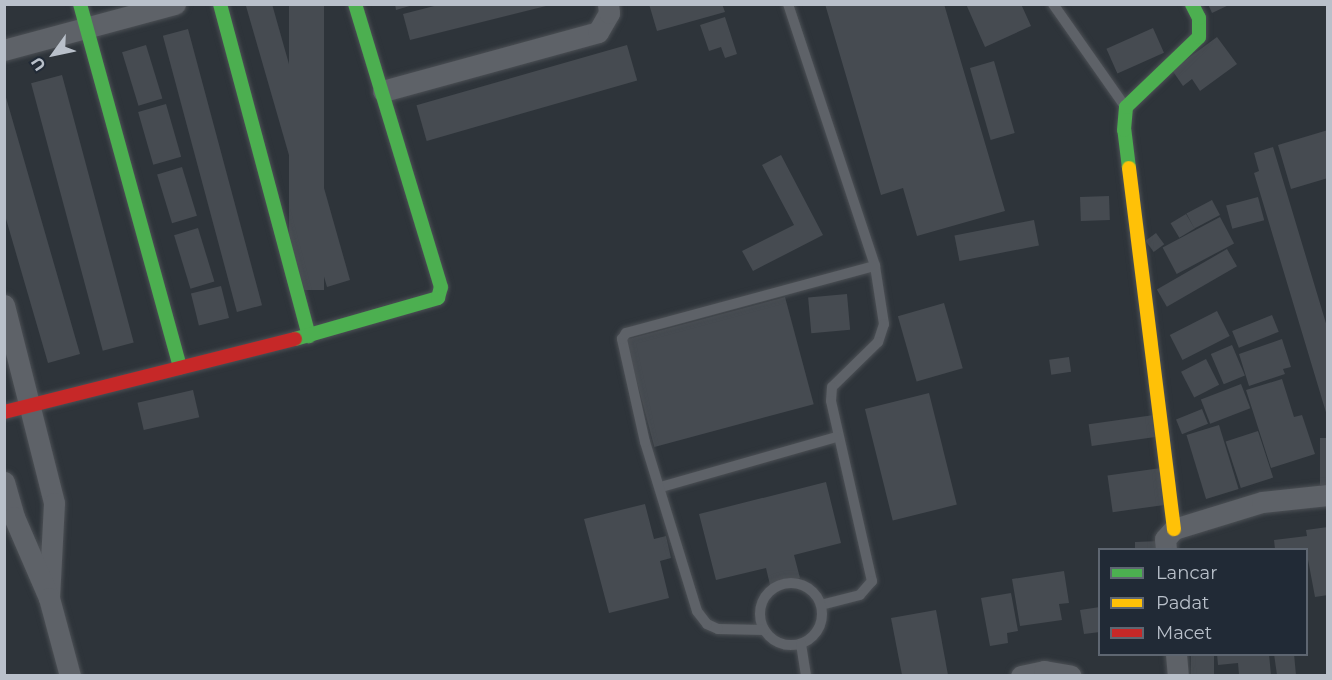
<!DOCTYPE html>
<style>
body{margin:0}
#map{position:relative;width:1332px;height:680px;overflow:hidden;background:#2e343a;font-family:Montserrat,sans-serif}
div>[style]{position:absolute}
.building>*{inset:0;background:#464b51;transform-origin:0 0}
.roads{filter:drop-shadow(0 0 2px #4c5055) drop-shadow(0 0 2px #4c5055)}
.lane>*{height:10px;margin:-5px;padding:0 5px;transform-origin:5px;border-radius:5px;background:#5e6268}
.lane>.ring{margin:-5px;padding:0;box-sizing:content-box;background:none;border:10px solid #5e6268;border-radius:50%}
.street>*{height:21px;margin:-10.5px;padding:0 10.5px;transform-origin:10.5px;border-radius:10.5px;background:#5e6268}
.fast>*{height:14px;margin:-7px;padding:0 7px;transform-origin:7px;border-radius:7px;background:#4caf50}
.slow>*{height:14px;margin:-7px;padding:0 7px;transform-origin:7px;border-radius:7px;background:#ffc107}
.jam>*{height:14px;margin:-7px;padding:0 7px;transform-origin:7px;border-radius:7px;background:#c62828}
span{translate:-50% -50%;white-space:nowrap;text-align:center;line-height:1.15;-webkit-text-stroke:5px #212a36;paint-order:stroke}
.frame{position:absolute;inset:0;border:6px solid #b9c0ca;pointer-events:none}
.legend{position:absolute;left:1098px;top:548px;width:210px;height:108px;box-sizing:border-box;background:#212a36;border:2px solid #5e6671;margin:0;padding:8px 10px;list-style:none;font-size:18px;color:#b9c0ca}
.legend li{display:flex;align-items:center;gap:12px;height:30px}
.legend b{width:30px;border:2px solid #5e6671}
.north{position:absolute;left:24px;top:24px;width:60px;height:60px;-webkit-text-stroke:4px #212a36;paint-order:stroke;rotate:237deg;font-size:16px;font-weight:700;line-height:24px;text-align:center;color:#b9c0ca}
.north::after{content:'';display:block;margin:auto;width:21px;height:27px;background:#b9c0ca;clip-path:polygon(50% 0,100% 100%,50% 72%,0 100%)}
</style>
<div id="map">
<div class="building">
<i style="clip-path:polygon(252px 4px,272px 4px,350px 280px,327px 287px,246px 6px)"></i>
<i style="left:289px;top:4px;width:35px;height:286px"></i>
<i style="clip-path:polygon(395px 4px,412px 4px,413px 5px,396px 10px)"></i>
<i style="clip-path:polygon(442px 4px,550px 4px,550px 5px,410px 40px,403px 14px)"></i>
<i style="clip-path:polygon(649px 4px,722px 4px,725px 12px,657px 31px)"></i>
<i style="clip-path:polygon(825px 4px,944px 4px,1005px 211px,917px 236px,903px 188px,881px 195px)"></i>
<i style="clip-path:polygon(966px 4px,1021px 4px,1031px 26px,985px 47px)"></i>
<i style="clip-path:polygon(1208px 4px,1231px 4px,1212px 13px)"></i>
<i style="clip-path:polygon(725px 17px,737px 54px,725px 58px,721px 47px,709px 51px,700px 25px)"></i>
<i style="left:1153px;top:28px;width:27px;height:51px;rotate:66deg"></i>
<i style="left:188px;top:29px;width:286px;height:26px;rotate:75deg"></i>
<i style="clip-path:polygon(1217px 37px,1237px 64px,1200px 91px,1192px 79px,1183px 86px,1172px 70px)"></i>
<i style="left:146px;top:45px;width:56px;height:25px;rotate:73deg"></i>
<i style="left:627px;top:45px;width:37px;height:219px;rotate:74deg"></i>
<i style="left:994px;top:61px;width:75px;height:25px;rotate:74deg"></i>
<i style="left:62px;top:75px;width:277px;height:32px;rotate:75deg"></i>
<i style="clip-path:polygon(5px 94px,80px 354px,48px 363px,4px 212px)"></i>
<i style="left:166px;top:104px;width:55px;height:29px;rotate:74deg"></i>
<i style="clip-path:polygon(1328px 130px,1328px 178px,1291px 189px,1278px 145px)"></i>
<i style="clip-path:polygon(1273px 147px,1328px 330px,1328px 419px,1254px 173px,1259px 171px,1254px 153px)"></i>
<i style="clip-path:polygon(781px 155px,823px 235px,753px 271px,742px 251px,794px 225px,762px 165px)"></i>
<i style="left:182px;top:167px;width:51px;height:26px;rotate:73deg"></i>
<i style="left:1109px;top:196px;width:24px;height:29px;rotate:88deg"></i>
<i style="left:1258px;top:197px;width:24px;height:33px;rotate:75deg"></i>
<i style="left:1212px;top:200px;width:17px;height:29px;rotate:62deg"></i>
<i style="left:1186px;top:214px;width:17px;height:18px;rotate:59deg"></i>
<i style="left:1220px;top:217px;width:30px;height:65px;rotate:62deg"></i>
<i style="left:1034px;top:220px;width:26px;height:81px;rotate:79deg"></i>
<i style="left:198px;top:228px;width:56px;height:25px;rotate:73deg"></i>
<i style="left:1156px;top:233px;width:14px;height:13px;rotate:54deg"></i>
<i style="left:1227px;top:249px;width:20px;height:81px;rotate:60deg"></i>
<i style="left:221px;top:286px;width:33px;height:31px;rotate:76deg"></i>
<i style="left:847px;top:294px;width:36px;height:39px;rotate:85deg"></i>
<i style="left:785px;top:297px;width:111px;height:165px;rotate:75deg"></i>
<i style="left:944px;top:303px;width:68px;height:48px;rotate:74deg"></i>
<i style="left:1217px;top:311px;width:28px;height:53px;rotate:63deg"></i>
<i style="left:1272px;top:315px;width:18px;height:43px;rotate:68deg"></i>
<i style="clip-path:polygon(1282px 339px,1291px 367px,1283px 369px,1285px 374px,1249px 386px,1239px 354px)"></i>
<i style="left:1232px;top:345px;width:33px;height:23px;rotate:67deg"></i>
<i style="left:1069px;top:357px;width:15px;height:20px;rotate:82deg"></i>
<i style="left:1206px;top:359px;width:29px;height:28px;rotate:63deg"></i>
<i style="clip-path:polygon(1282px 379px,1294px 417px,1302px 415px,1315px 454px,1271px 468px,1246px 390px)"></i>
<i style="left:1241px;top:384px;width:26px;height:43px;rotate:69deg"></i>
<i style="left:193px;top:390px;width:28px;height:57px;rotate:77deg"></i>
<i style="left:929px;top:393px;width:115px;height:66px;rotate:76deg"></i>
<i style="left:1202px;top:409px;width:16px;height:28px;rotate:68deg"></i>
<i style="left:1154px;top:415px;width:22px;height:66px;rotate:82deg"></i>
<i style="left:1219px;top:425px;width:67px;height:34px;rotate:73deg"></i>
<i style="left:1258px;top:431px;width:49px;height:34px;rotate:72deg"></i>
<i style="left:1320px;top:438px;width:8px;height:47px"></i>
<i style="left:1161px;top:468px;width:37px;height:54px;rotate:82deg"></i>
<i style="clip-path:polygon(826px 482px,841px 543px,794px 555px,800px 578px,770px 585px,766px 568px,716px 580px,699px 514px)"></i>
<i style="clip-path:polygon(645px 504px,654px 539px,666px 536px,671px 558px,660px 561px,669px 598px,609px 613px,584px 519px)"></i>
<i style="clip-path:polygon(1328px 527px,1328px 595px,1315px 597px,1306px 549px,1275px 549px,1274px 540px,1307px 536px,1306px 530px)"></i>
<i style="clip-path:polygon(1160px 541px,1161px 549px,1135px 549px,1135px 542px)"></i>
<i style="clip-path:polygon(1064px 571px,1069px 603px,1059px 604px,1062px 620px,1020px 626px,1012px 579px)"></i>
<i style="clip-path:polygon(1011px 593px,1018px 631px,1007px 633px,1008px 643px,990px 646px,981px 598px)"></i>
<i style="clip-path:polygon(1100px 607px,1100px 632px,1084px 634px,1080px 610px)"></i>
<i style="clip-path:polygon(936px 610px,948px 675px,902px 675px,891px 618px)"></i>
<i style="left:1191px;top:654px;width:23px;height:21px"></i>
<i style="clip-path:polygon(1217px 654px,1269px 654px,1271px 675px,1239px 675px,1238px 663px,1218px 665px)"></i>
<i style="clip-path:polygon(1274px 654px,1294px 654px,1296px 675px,1277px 675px)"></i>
</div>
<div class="roads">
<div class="lane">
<i style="left:788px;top:4px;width:276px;rotate:71.6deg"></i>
<i style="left:875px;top:266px;width:59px;rotate:81.2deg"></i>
<i style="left:884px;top:324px;width:19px;rotate:108deg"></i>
<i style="left:878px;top:342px;width:64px;rotate:135.6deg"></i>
<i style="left:832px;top:387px;width:14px;rotate:94deg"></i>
<i style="left:831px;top:401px;width:185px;rotate:77.2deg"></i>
<i style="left:872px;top:581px;width:18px;rotate:131deg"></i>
<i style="left:860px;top:595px;width:40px;rotate:165.6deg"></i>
<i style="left:1053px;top:4px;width:123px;rotate:54.9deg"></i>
<i style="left:661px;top:487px;width:183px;rotate:-15.9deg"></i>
<i class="ring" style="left:760px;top:583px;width:52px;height:52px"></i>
<i style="left:764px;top:630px;width:46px;rotate:-178.8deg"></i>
<i style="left:718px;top:629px;width:12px;rotate:-156deg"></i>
<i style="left:707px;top:624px;width:16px;rotate:-128deg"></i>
<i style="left:697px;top:611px;width:177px;rotate:-107.1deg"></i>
<i style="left:645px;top:442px;width:106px;rotate:-102.6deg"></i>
<i style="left:622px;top:339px;width:7px;rotate:-56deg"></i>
<i style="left:626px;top:333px;width:258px;rotate:-15.1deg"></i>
<i style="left:801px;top:644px;width:32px;rotate:81deg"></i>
</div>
<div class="street">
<i style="left:4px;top:50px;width:177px;rotate:-15.1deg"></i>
<i style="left:383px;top:91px;width:223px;rotate:-15.3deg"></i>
<i style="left:598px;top:32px;width:22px;rotate:-60deg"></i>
<i style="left:609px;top:13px;width:9px;rotate:-96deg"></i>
<i style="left:4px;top:305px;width:204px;rotate:75.8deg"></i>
<i style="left:54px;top:503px;width:95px;rotate:93deg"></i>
<i style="left:4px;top:482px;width:36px;rotate:74deg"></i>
<i style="left:14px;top:517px;width:88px;rotate:66.6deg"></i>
<i style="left:49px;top:598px;width:81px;rotate:74.9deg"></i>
<i style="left:1166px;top:550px;width:11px;rotate:-95deg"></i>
<i style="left:1165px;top:539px;width:13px;rotate:-48deg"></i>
<i style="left:1174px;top:529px;width:92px;rotate:-17.1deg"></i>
<i style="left:1262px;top:502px;width:66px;rotate:-6.1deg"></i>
<i style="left:1176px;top:654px;width:22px;rotate:85deg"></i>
<i style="left:1021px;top:676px;width:24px;rotate:-12deg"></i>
<i style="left:1044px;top:671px;width:27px;rotate:10deg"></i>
</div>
<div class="fast">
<i style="left:80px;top:4px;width:377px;rotate:74.6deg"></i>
<i style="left:220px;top:4px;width:344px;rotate:75deg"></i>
<i style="left:1129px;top:168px;width:38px;rotate:-97deg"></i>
<i style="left:1124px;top:130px;width:23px;rotate:-85deg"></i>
<i style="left:1126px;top:107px;width:101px;rotate:-43.8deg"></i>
<i style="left:1199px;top:37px;width:19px;rotate:-90deg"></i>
<i style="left:1199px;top:18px;width:16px;rotate:-117deg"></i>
<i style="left:295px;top:339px;width:149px;rotate:-16deg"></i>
<i style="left:438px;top:298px;width:11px;rotate:-75deg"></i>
<i style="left:441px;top:287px;width:296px;rotate:-106.9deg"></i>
</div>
<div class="slow">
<i style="left:1129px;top:168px;width:364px;rotate:82.9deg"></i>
</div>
<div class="jam">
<i style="left:4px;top:412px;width:300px;rotate:-14.1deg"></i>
</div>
</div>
<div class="frame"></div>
<ul class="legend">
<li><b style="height:8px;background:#4caf50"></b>Lancar</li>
<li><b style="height:8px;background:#ffc107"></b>Padat</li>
<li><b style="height:8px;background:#c62828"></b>Macet</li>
</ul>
<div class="north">U</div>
</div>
